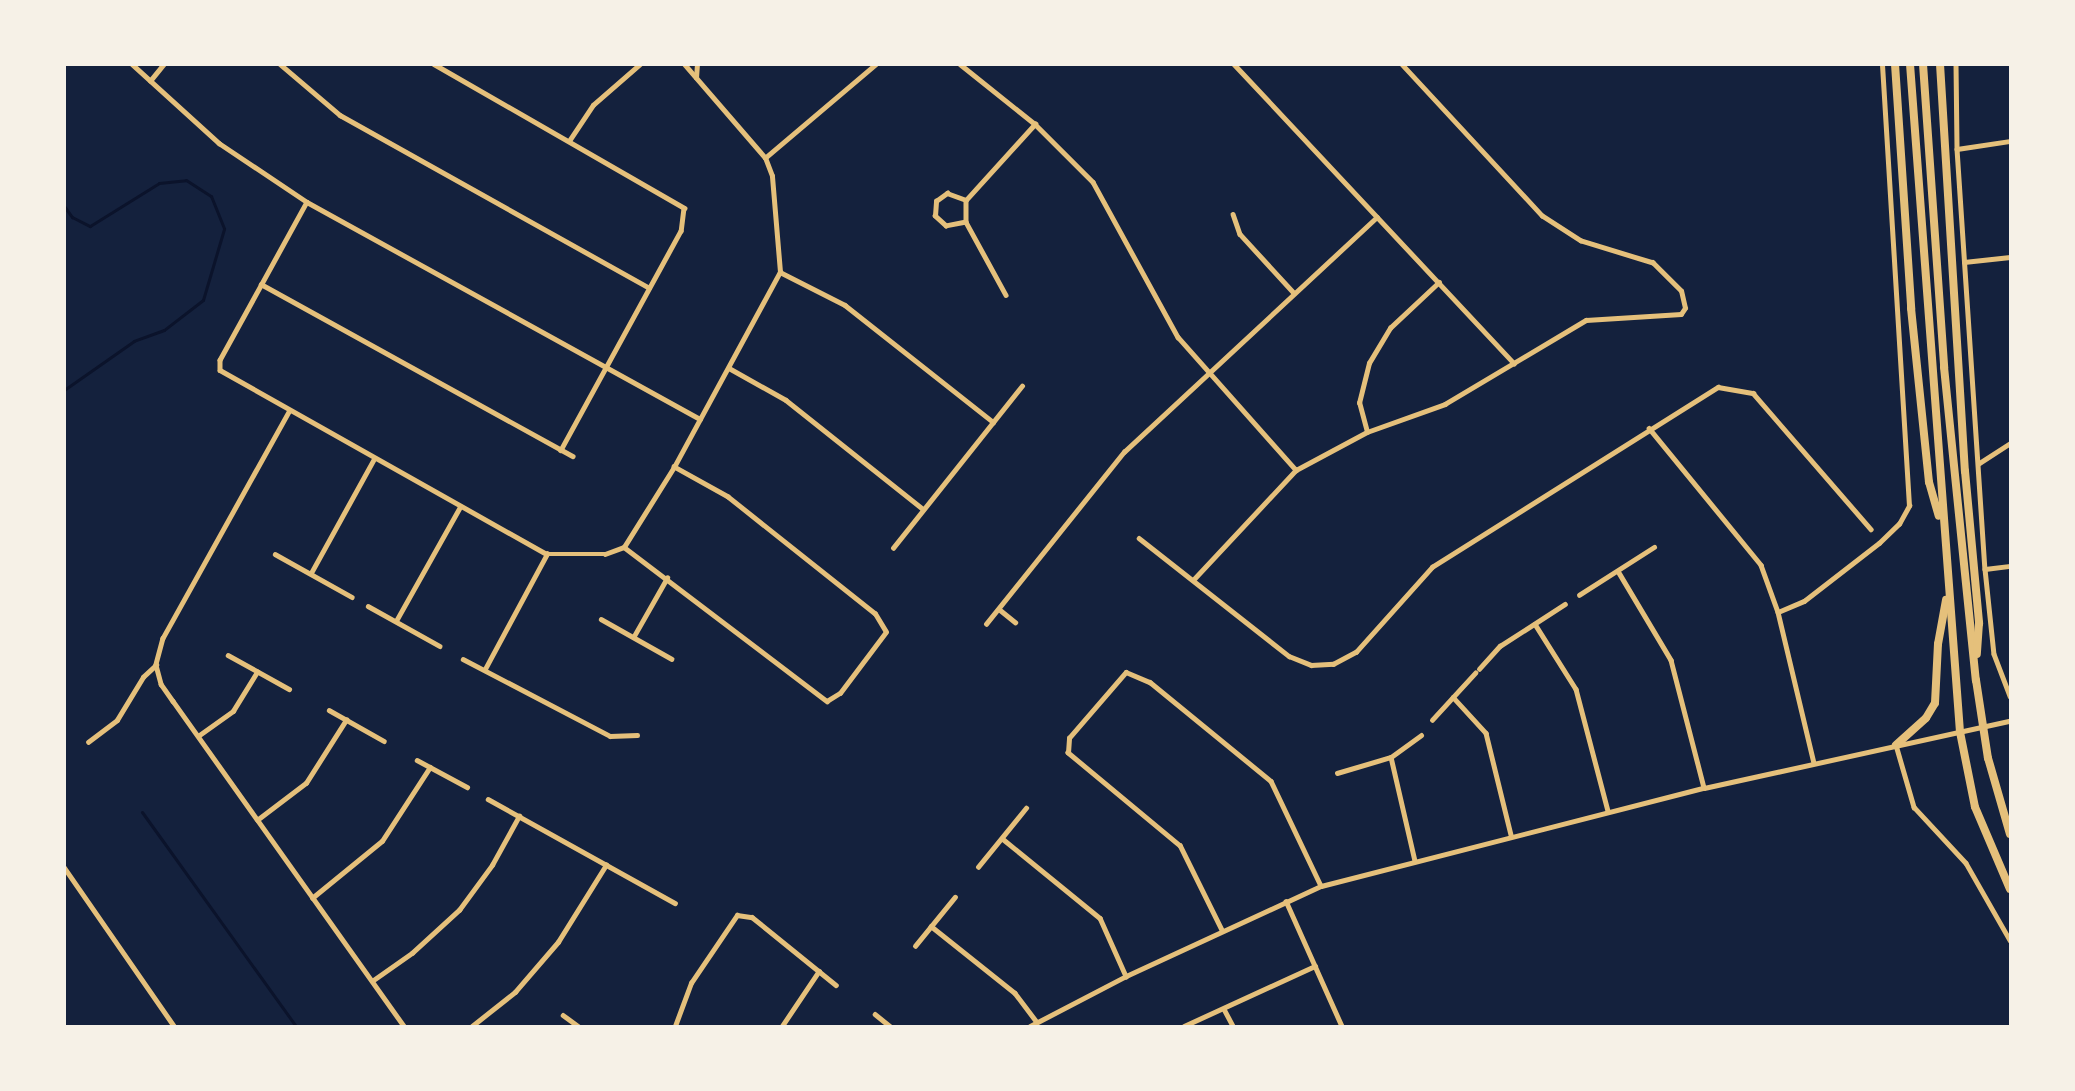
<!DOCTYPE html>
<style>
body{margin:0}
#map{position:relative;width:2075px;height:1091px;overflow:hidden;background:#14213d;font-family:"Source Serif 4",serif}
div>[style]{position:absolute}
.stream>*{height:3px;margin:-1.5px;padding:0 1.5px;transform-origin:1.5px;border-radius:1.5px;background:#0b132b}
.minor>*{height:4.5px;margin:-2.25px;padding:0 2.25px;transform-origin:2.25px;border-radius:2.25px;background:#e5c07b}
.tertiary>*{height:5px;margin:-2.5px;padding:0 2.5px;transform-origin:2.5px;border-radius:2.5px;background:#e5c07b}
.trunk>*{height:8px;margin:-4px;padding:0 4px;transform-origin:4px;border-radius:4px;background:#e5c07b}
span{translate:-50% -50%;white-space:nowrap;text-align:center;line-height:1.15;-webkit-text-stroke:6px #f6f1e7;paint-order:stroke}
.frame{position:absolute;inset:0;border:66px solid #f6f1e7;pointer-events:none}
</style>
<div id="map">
<div class="stream">
<i style="left:64px;top:206px;width:14px;rotate:54deg"></i>
<i style="left:72px;top:217px;width:20px;rotate:27deg"></i>
<i style="left:90px;top:226px;width:81px;rotate:-31.9deg"></i>
<i style="left:159px;top:183px;width:27px;rotate:-6deg"></i>
<i style="left:186px;top:180px;width:30px;rotate:33deg"></i>
<i style="left:211px;top:196px;width:35px;rotate:68deg"></i>
<i style="left:224px;top:229px;width:74px;rotate:106.5deg"></i>
<i style="left:203px;top:300px;width:49px;rotate:142.4deg"></i>
<i style="left:164px;top:330px;width:32px;rotate:160deg"></i>
<i style="left:134px;top:341px;width:85px;rotate:145deg"></i>
<i style="left:142px;top:812px;width:264px;rotate:54.3deg"></i>
</div>
<div class="minor">
<i style="left:132px;top:64px;width:118px;rotate:42.2deg"></i>
<i style="left:219px;top:143px;width:106px;rotate:33.8deg"></i>
<i style="left:307px;top:202px;width:449px;rotate:28.9deg"></i>
<i style="left:280px;top:64px;width:79px;rotate:40.4deg"></i>
<i style="left:340px;top:115px;width:354px;rotate:29.2deg"></i>
<i style="left:434px;top:64px;width:289px;rotate:29.9deg"></i>
<i style="left:684px;top:208px;width:23px;rotate:97deg"></i>
<i style="left:681px;top:231px;width:250px;rotate:118.7deg"></i>
<i style="left:960px;top:64px;width:96px;rotate:38.7deg"></i>
<i style="left:1035px;top:124px;width:82px;rotate:45deg"></i>
<i style="left:1093px;top:182px;width:177px;rotate:61.3deg"></i>
<i style="left:1178px;top:337px;width:178px;rotate:48.4deg"></i>
<i style="left:1234px;top:64px;width:410px;rotate:46.9deg"></i>
<i style="left:1956px;top:64px;width:85px;rotate:89.3deg"></i>
<i style="left:1957px;top:149px;width:421px;rotate:86.2deg"></i>
<i style="left:1985px;top:569px;width:85px;rotate:84deg"></i>
<i style="left:1994px;top:654px;width:45px;rotate:69.1deg"></i>
<i style="left:696px;top:78px;width:14px;rotate:-86deg"></i>
<i style="left:150px;top:81px;width:22px;rotate:-51deg"></i>
<i style="left:569px;top:141px;width:43px;rotate:-56.3deg"></i>
<i style="left:593px;top:105px;width:62px;rotate:-41.1deg"></i>
<i style="left:1957px;top:149px;width:54px;rotate:-8.6deg"></i>
<i style="left:765px;top:158px;width:145px;rotate:-40.3deg"></i>
<i style="left:966px;top:200px;width:103px;rotate:-47.8deg"></i>
<i style="left:307px;top:202px;width:180px;rotate:118.8deg"></i>
<i style="left:220px;top:360px;width:10px;rotate:90deg"></i>
<i style="left:220px;top:370px;width:375px;rotate:29.4deg"></i>
<i style="left:547px;top:554px;width:58px"></i>
<i style="left:605px;top:554px;width:20px;rotate:-20deg"></i>
<i style="left:624px;top:547px;width:255px;rotate:37.2deg"></i>
<i style="left:827px;top:701px;width:15px;rotate:-32deg"></i>
<i style="left:840px;top:693px;width:76px;rotate:-53deg"></i>
<i style="left:886px;top:632px;width:21px;rotate:-121deg"></i>
<i style="left:875px;top:614px;width:188px;rotate:-141.5deg"></i>
<i style="left:728px;top:497px;width:62px;rotate:-150.9deg"></i>
<i style="left:1233px;top:214px;width:21px;rotate:71deg"></i>
<i style="left:1240px;top:234px;width:80px;rotate:47.5deg"></i>
<i style="left:966px;top:222px;width:20px;rotate:169deg"></i>
<i style="left:946px;top:226px;width:15px;rotate:-138deg"></i>
<i style="left:935px;top:216px;width:15px;rotate:-86deg"></i>
<i style="left:936px;top:201px;width:14px;rotate:-36deg"></i>
<i style="left:947px;top:193px;width:20px;rotate:20deg"></i>
<i style="left:966px;top:200px;width:22px;rotate:90deg"></i>
<i style="left:966px;top:222px;width:83px;rotate:61.3deg"></i>
<i style="left:1964px;top:262px;width:46px;rotate:-6.2deg"></i>
<i style="left:780px;top:272px;width:73px;rotate:26.9deg"></i>
<i style="left:845px;top:305px;width:189px;rotate:38.3deg"></i>
<i style="left:261px;top:284px;width:356px;rotate:28.9deg"></i>
<i style="left:729px;top:368px;width:65px;rotate:29.3deg"></i>
<i style="left:786px;top:400px;width:175px;rotate:38.5deg"></i>
<i style="left:289px;top:412px;width:259px;rotate:119.1deg"></i>
<i style="left:163px;top:638px;width:28px;rotate:105deg"></i>
<i style="left:156px;top:665px;width:20px;rotate:75deg"></i>
<i style="left:161px;top:684px;width:21px;rotate:55deg"></i>
<i style="left:173px;top:701px;width:399px;rotate:54.6deg"></i>
<i style="left:1649px;top:428px;width:177px;rotate:50.7deg"></i>
<i style="left:1761px;top:565px;width:50px;rotate:70.1deg"></i>
<i style="left:1778px;top:612px;width:155px;rotate:76.6deg"></i>
<i style="left:1367px;top:432px;width:30px;rotate:-105deg"></i>
<i style="left:1359px;top:403px;width:41px;rotate:-76deg"></i>
<i style="left:1369px;top:363px;width:41px;rotate:-59deg"></i>
<i style="left:1390px;top:328px;width:67px;rotate:-43.2deg"></i>
<i style="left:1978px;top:464px;width:38px;rotate:-33deg"></i>
<i style="left:1139px;top:538px;width:191px;rotate:38.2deg"></i>
<i style="left:1289px;top:656px;width:24px;rotate:22deg"></i>
<i style="left:1311px;top:665px;width:22px;rotate:-3deg"></i>
<i style="left:1333px;top:664px;width:26px;rotate:-28deg"></i>
<i style="left:1356px;top:652px;width:114px;rotate:-48.2deg"></i>
<i style="left:1432px;top:567px;width:338px;rotate:-32.2deg"></i>
<i style="left:1718px;top:387px;width:36px;rotate:10deg"></i>
<i style="left:1753px;top:393px;width:180px;rotate:49.1deg"></i>
<i style="left:624px;top:547px;width:94px;rotate:-58deg"></i>
<i style="left:674px;top:467px;width:222px;rotate:-61.5deg"></i>
<i style="left:780px;top:272px;width:96px;rotate:-94.8deg"></i>
<i style="left:772px;top:176px;width:19px;rotate:-111deg"></i>
<i style="left:765px;top:158px;width:124px;rotate:-130.8deg"></i>
<i style="left:893px;top:548px;width:207px;rotate:-51.5deg"></i>
<i style="left:275px;top:554px;width:88px;rotate:29.2deg"></i>
<i style="left:1985px;top:569px;width:25px;rotate:-7deg"></i>
<i style="left:1618px;top:571px;width:104px;rotate:59.2deg"></i>
<i style="left:1671px;top:660px;width:132px;rotate:75.5deg"></i>
<i style="left:311px;top:573px;width:130px;rotate:-61.1deg"></i>
<i style="left:1193px;top:580px;width:151px;rotate:-46.9deg"></i>
<i style="left:1296px;top:470px;width:81px;rotate:-28.2deg"></i>
<i style="left:1367px;top:432px;width:83px;rotate:-19.7deg"></i>
<i style="left:1445px;top:404px;width:164px;rotate:-30.8deg"></i>
<i style="left:1586px;top:320px;width:95px;rotate:-3.6deg"></i>
<i style="left:1681px;top:314px;width:7px;rotate:-56deg"></i>
<i style="left:1685px;top:308px;width:17px;rotate:-103deg"></i>
<i style="left:1681px;top:291px;width:40px;rotate:-135deg"></i>
<i style="left:1653px;top:263px;width:75px;rotate:-163deg"></i>
<i style="left:1581px;top:241px;width:46px;rotate:-147.3deg"></i>
<i style="left:1542px;top:216px;width:207px;rotate:-132.8deg"></i>
<i style="left:1579px;top:595px;width:89px;rotate:-32.6deg"></i>
<i style="left:368px;top:606px;width:82px;rotate:29.1deg"></i>
<i style="left:999px;top:609px;width:21px;rotate:39deg"></i>
<i style="left:1778px;top:612px;width:28px;rotate:-23deg"></i>
<i style="left:1804px;top:601px;width:95px;rotate:-37.7deg"></i>
<i style="left:1879px;top:543px;width:28px;rotate:-44deg"></i>
<i style="left:1899px;top:524px;width:21px;rotate:-61deg"></i>
<i style="left:1909px;top:506px;width:443px;rotate:-93.5deg"></i>
<i style="left:601px;top:619px;width:81px;rotate:29.4deg"></i>
<i style="left:396px;top:621px;width:131px;rotate:-60.7deg"></i>
<i style="left:986px;top:624px;width:221px;rotate:-51.3deg"></i>
<i style="left:1124px;top:452px;width:345px;rotate:-42.9deg"></i>
<i style="left:1535px;top:624px;width:77px;rotate:57.8deg"></i>
<i style="left:1576px;top:689px;width:126px;rotate:75.3deg"></i>
<i style="left:634px;top:636px;width:67px;rotate:-60.4deg"></i>
<i style="left:228px;top:655px;width:70px;rotate:29.1deg"></i>
<i style="left:463px;top:659px;width:166px;rotate:27.6deg"></i>
<i style="left:610px;top:736px;width:27px;rotate:-2deg"></i>
<i style="left:485px;top:669px;width:131px;rotate:-61.7deg"></i>
<i style="left:1479px;top:669px;width:31px;rotate:-48deg"></i>
<i style="left:1500px;top:646px;width:77px;rotate:-32.9deg"></i>
<i style="left:1453px;top:697px;width:49px;rotate:47.5deg"></i>
<i style="left:1486px;top:733px;width:105px;rotate:76.2deg"></i>
<i style="left:329px;top:710px;width:63px;rotate:29.4deg"></i>
<i style="left:1432px;top:720px;width:64px;rotate:-47.5deg"></i>
<i style="left:198px;top:736px;width:43px;rotate:-35.5deg"></i>
<i style="left:233px;top:711px;width:46px;rotate:-58.4deg"></i>
<i style="left:88px;top:742px;width:36px;rotate:-37deg"></i>
<i style="left:117px;top:720px;width:50px;rotate:-58.8deg"></i>
<i style="left:143px;top:677px;width:18px;rotate:-43deg"></i>
<i style="left:1896px;top:745px;width:65px;rotate:73.8deg"></i>
<i style="left:1914px;top:807px;width:76px;rotate:47.1deg"></i>
<i style="left:1966px;top:863px;width:89px;rotate:60.3deg"></i>
<i style="left:1391px;top:757px;width:107px;rotate:77deg"></i>
<i style="left:417px;top:760px;width:57px;rotate:28.4deg"></i>
<i style="left:1337px;top:773px;width:56px;rotate:-16.5deg"></i>
<i style="left:1391px;top:757px;width:37px;rotate:-36deg"></i>
<i style="left:488px;top:799px;width:214px;rotate:29.1deg"></i>
<i style="left:257px;top:820px;width:61px;rotate:-37.1deg"></i>
<i style="left:306px;top:783px;width:75px;rotate:-57.6deg"></i>
<i style="left:1003px;top:839px;width:125px;rotate:39.2deg"></i>
<i style="left:1100px;top:918px;width:64px;rotate:65.9deg"></i>
<i style="left:64px;top:867px;width:193px;rotate:55.3deg"></i>
<i style="left:978px;top:867px;width:76px;rotate:-50.9deg"></i>
<i style="left:312px;top:898px;width:90px;rotate:-39.2deg"></i>
<i style="left:382px;top:841px;width:88px;rotate:-57deg"></i>
<i style="left:1286px;top:901px;width:137px;rotate:65.9deg"></i>
<i style="left:931px;top:926px;width:107px;rotate:38.6deg"></i>
<i style="left:1015px;top:993px;width:35px;rotate:53deg"></i>
<i style="left:1222px;top:931px;width:95px;rotate:-116.3deg"></i>
<i style="left:1180px;top:846px;width:146px;rotate:-140.3deg"></i>
<i style="left:1068px;top:753px;width:15px;rotate:-86deg"></i>
<i style="left:1069px;top:738px;width:87px;rotate:-49.2deg"></i>
<i style="left:1126px;top:672px;width:26px;rotate:23deg"></i>
<i style="left:1150px;top:682px;width:156px;rotate:39.3deg"></i>
<i style="left:1271px;top:781px;width:116px;rotate:64.5deg"></i>
<i style="left:915px;top:946px;width:63px;rotate:-50.8deg"></i>
<i style="left:372px;top:981px;width:49px;rotate:-35deg"></i>
<i style="left:412px;top:953px;width:64px;rotate:-42.5deg"></i>
<i style="left:459px;top:910px;width:56px;rotate:-53.7deg"></i>
<i style="left:492px;top:865px;width:56px;rotate:-61.1deg"></i>
<i style="left:1224px;top:1009px;width:19px;rotate:62deg"></i>
<i style="left:875px;top:1014px;width:19px;rotate:39deg"></i>
<i style="left:563px;top:1015px;width:19px;rotate:36deg"></i>
<i style="left:472px;top:1026px;width:55px;rotate:-38.3deg"></i>
<i style="left:515px;top:992px;width:66px;rotate:-49.3deg"></i>
<i style="left:558px;top:942px;width:91px;rotate:-58.1deg"></i>
<i style="left:675px;top:1026px;width:46px;rotate:-69.6deg"></i>
<i style="left:691px;top:983px;width:82px;rotate:-55.9deg"></i>
<i style="left:737px;top:915px;width:15px;rotate:8deg"></i>
<i style="left:752px;top:917px;width:108px;rotate:39deg"></i>
<i style="left:782px;top:1026px;width:66px;rotate:-56.1deg"></i>
<i style="left:1184px;top:1026px;width:144px;rotate:-24.6deg"></i>
</div>
<div class="tertiary">
<i style="left:1030px;top:1026px;width:108px;rotate:-27.5deg"></i>
<i style="left:1126px;top:976px;width:215px;rotate:-24.8deg"></i>
<i style="left:1321px;top:886px;width:395px;rotate:-14.4deg"></i>
<i style="left:1704px;top:788px;width:313px;rotate:-12.4deg"></i>
</div>
<div class="trunk">
<i style="left:1895px;top:64px;width:245px;rotate:86.2deg"></i>
<i style="left:1911px;top:308px;width:175px;rotate:84.1deg"></i>
<i style="left:1929px;top:482px;width:35px;rotate:74deg"></i>
<i style="left:1910px;top:64px;width:670px;rotate:85.72deg"></i>
<i style="left:1960px;top:732px;width:76px;rotate:78.7deg"></i>
<i style="left:1975px;top:807px;width:89px;rotate:66.9deg"></i>
<i style="left:1923px;top:64px;width:304px;rotate:86deg"></i>
<i style="left:1944px;top:367px;width:315px;rotate:84.2deg"></i>
<i style="left:1976px;top:680px;width:79px;rotate:81.3deg"></i>
<i style="left:1988px;top:758px;width:79px;rotate:73.9deg"></i>
<i style="left:1940px;top:64px;width:408px;rotate:86.5deg"></i>
<i style="left:1965px;top:471px;width:153px;rotate:84.7deg"></i>
<i style="left:1979px;top:623px;width:31px;rotate:94deg"></i>
<i style="left:1896px;top:745px;width:40px;rotate:-42deg"></i>
<i style="left:1926px;top:718px;width:17px;rotate:-59deg"></i>
<i style="left:1935px;top:703px;width:59px;rotate:-87.1deg"></i>
<i style="left:1938px;top:644px;width:45px;rotate:-79.7deg"></i>
</div>
<div class="frame"></div>
</div>
